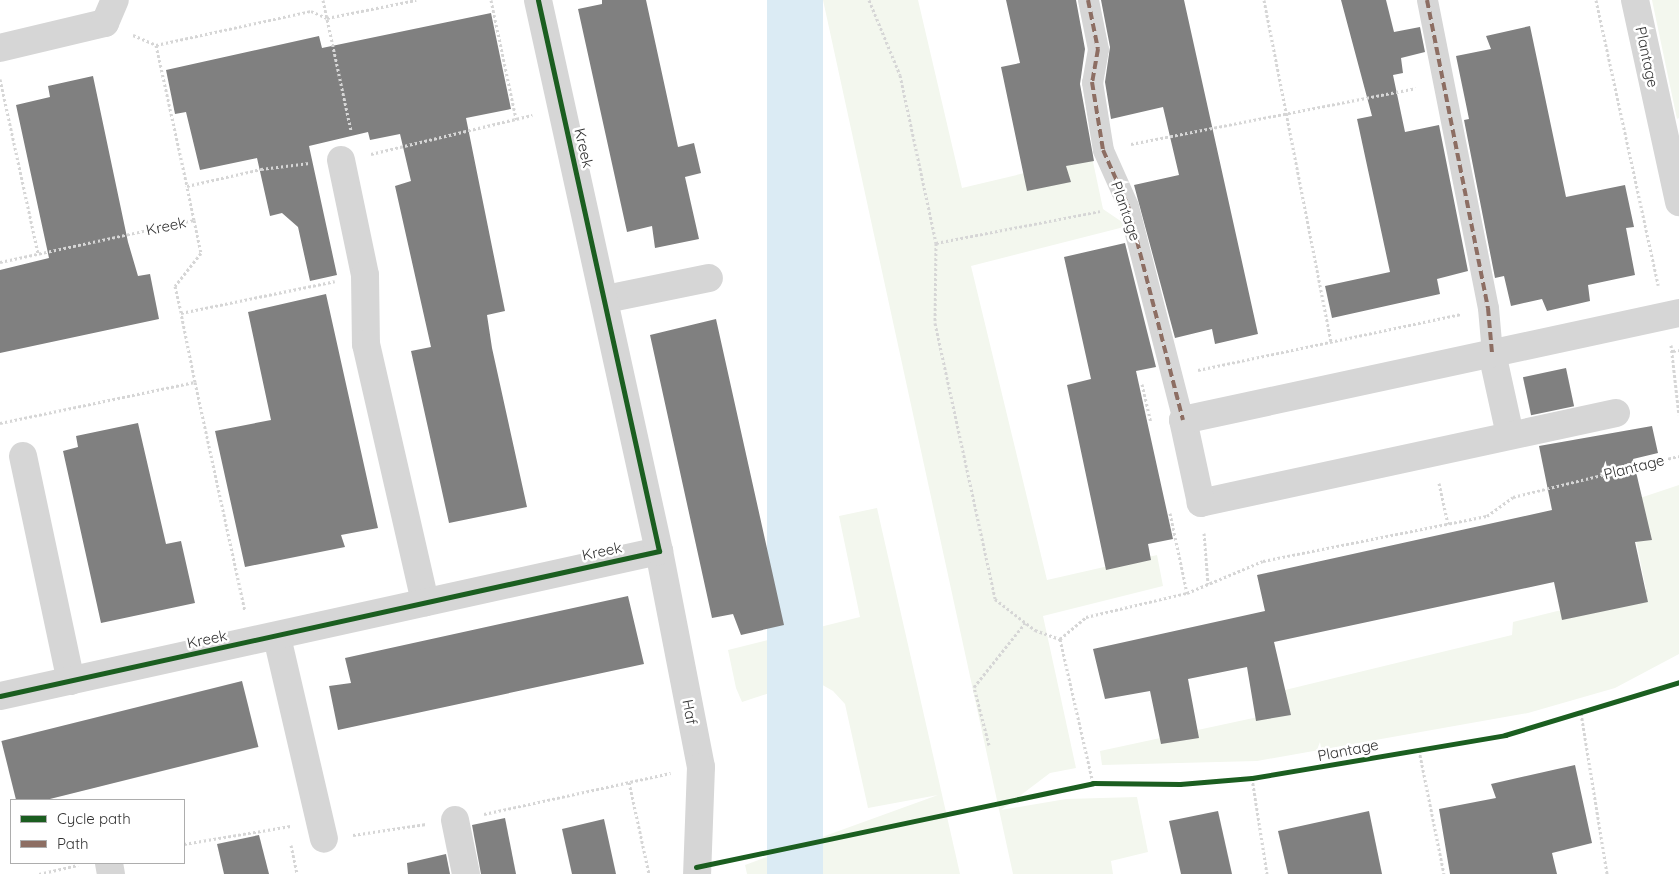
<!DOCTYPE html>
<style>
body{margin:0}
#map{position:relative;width:1679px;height:874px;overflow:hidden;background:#fff;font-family:Quicksand,sans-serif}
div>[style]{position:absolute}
.green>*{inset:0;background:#f3f7ee}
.water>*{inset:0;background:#dbebf4;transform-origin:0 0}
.building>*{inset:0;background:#808080;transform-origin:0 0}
.path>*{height:3px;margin-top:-1.5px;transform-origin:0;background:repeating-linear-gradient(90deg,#d6d6d6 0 2.5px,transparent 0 5px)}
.pedestrian>*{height:21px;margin:-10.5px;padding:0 10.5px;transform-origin:10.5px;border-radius:10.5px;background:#d6d6d6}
.minor>*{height:28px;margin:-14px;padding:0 14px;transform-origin:14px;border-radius:14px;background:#d6d6d6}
.quiet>*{height:4px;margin-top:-2px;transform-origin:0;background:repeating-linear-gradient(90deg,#8d6e63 0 8px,transparent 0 12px)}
.cycleway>*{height:5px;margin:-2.5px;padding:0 2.5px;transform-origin:2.5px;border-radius:2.5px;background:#1b5e20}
span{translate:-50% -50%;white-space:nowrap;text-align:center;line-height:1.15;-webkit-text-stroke:5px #fff;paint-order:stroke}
.street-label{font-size:15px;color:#323232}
.legend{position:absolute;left:10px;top:799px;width:175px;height:65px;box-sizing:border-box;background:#fff;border:1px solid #adadad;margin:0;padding:6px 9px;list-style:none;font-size:15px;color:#323232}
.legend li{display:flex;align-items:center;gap:10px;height:25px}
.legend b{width:25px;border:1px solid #adadad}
</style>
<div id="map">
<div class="green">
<i style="clip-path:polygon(823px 0,918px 0,962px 188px,1092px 157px,1103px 209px,1122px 222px,1124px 227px,971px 266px,1047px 580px,1157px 555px,1163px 586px,1043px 616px,1076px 768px,1050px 773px,1001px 810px,1066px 799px,1137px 797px,1148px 852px,1111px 861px,1113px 874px,1013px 874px)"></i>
<i style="clip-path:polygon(1652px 0,1679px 0,1679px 118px,1677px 119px)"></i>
<i style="clip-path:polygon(1679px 485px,1679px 654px,1615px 688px,1528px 713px,1257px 761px,1102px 765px,1100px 751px,1286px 711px,1285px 690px,1512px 635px,1513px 622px,1646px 589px,1628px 502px)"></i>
<i style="clip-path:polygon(877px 508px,960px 874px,747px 874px,745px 865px,938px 795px,868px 808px,845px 704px,833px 691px,819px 683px,800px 683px,742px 702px,736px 688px,728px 650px,860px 617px,839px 516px)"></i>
</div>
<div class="water">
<i style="left:767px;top:0;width:56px;height:895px"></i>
</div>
<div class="building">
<i style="clip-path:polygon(602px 0,646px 0,678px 147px,694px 143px,701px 173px,685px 177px,699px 239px,655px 248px,652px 226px,627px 232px,578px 9px,602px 4px)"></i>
<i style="clip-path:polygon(1006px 0,1076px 0,1085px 49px,1080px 84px,1094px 161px,1066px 166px,1071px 182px,1027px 191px,1001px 67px,1020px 63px)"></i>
<i style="clip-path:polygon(1101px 0,1184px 0,1258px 334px,1215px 344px,1212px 329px,1175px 338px,1134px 185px,1179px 175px,1163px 107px,1111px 119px,1105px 82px,1110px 47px)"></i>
<i style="clip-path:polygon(1341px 0,1386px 0,1394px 32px,1420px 27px,1425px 52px,1401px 58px,1403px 73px,1393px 75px,1405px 132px,1439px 125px,1468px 271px,1437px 279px,1440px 294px,1332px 318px,1325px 286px,1390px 272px,1357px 119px,1372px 116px)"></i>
<i style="clip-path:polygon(491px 13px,511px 109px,466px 118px,505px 311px,487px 315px,492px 348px,527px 507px,449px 523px,411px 351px,431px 347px,395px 186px,411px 181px,400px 134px,370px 140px,368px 132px,309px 146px,337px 275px,310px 281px,298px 227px,282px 213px,270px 216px,257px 158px,200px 170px,186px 112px,175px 114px,166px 70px,319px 36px,322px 48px)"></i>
<i style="clip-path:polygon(1530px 26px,1566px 197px,1625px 185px,1634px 227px,1626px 228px,1635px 275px,1588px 285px,1590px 301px,1547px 311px,1542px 299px,1511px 306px,1504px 276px,1495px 278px,1464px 120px,1469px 119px,1456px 56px,1491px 49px,1486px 36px)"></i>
<i style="clip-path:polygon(93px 76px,128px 242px,138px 276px,150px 274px,159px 319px,0 353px,0 270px,49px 258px,16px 105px,50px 97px,48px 86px)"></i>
<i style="clip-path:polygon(1125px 243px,1156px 367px,1136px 371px,1173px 539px,1148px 544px,1151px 560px,1106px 570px,1067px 385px,1091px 379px,1064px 257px)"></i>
<i style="clip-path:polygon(326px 294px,378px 528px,341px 535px,345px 547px,245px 567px,215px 431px,271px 420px,248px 312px)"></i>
<i style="clip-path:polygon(716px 319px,784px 625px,741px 635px,733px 614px,712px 618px,650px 335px)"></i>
<i style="left:1566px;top:368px;width:39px;height:44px;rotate:78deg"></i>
<i style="clip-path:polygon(138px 423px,166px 544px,181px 541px,195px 603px,101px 623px,63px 451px,78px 447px,76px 436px)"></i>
<i style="clip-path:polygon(1652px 426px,1658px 453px,1633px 459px,1652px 540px,1635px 542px,1648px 602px,1562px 620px,1554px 582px,1274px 642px,1291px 715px,1256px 721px,1247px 667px,1188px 679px,1199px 738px,1161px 744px,1150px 691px,1105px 699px,1093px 649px,1265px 611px,1257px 575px,1552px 510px,1539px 446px)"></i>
<i style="clip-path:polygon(628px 596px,644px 664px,338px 730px,329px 686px,351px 683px,345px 658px)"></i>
<i style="left:242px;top:681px;width:68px;height:248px;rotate:76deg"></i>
<i style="clip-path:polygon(1575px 765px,1592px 843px,1552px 853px,1557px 874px,1450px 874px,1439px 809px,1496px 798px,1491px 784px)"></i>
<i style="clip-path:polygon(1218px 811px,1232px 874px,1181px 874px,1169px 821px)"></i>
<i style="clip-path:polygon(1369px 811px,1382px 874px,1288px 874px,1278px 831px)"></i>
<i style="clip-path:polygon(505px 818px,516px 874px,481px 874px,472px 825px)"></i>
<i style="clip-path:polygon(604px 819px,616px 874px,572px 874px,562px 829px)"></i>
<i style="clip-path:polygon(259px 835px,269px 874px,224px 874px,217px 844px)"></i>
<i style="clip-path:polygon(446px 854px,450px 874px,408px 874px,407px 863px)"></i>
</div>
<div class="path">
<i style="left:323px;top:0;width:134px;rotate:77.9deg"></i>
<i style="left:491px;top:0;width:122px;rotate:78.1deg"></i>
<i style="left:869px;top:0;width:81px;rotate:67.5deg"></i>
<i style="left:900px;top:75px;width:172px;rotate:77.9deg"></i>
<i style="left:936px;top:243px;width:80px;rotate:90.7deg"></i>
<i style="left:935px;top:323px;width:282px;rotate:77.7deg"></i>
<i style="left:995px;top:599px;width:51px;rotate:37.8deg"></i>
<i style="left:1035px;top:630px;width:27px;rotate:20deg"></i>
<i style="left:1264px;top:0;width:348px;rotate:78.9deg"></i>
<i style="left:1596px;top:0;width:292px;rotate:77.7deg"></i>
<i style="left:133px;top:35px;width:25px;rotate:23deg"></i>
<i style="left:156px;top:45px;width:159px;rotate:-12.4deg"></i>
<i style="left:311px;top:11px;width:17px;rotate:24deg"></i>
<i style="left:327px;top:18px;width:91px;rotate:-11.4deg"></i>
<i style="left:156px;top:45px;width:144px;rotate:77.6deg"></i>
<i style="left:0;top:79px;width:179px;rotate:77.7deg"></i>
<i style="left:1131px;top:144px;width:290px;rotate:-11.1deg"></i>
<i style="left:371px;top:154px;width:166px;rotate:-13.6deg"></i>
<i style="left:194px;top:220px;width:34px;rotate:78deg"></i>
<i style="left:201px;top:253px;width:42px;rotate:128.2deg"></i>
<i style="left:175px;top:286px;width:28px;rotate:77deg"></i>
<i style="left:181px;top:313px;width:157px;rotate:-11.7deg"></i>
<i style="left:936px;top:243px;width:167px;rotate:-11deg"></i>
<i style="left:0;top:262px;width:198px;rotate:-12.2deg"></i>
<i style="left:194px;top:220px;width:35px;rotate:-102deg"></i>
<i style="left:187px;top:186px;width:76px;rotate:-12.9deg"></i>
<i style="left:261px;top:169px;width:49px;rotate:-7deg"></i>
<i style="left:1671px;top:345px;width:70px;rotate:83.5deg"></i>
<i style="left:1673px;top:351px;width:6px;rotate:-9deg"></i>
<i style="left:1198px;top:370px;width:269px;rotate:-12deg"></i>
<i style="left:195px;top:382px;width:234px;rotate:77.7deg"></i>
<i style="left:1142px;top:384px;width:39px;rotate:77deg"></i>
<i style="left:0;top:423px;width:199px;rotate:-11.9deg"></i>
<i style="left:195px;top:382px;width:70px;rotate:-101.5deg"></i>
<i style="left:1439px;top:483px;width:42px;rotate:77.6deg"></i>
<i style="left:1170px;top:513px;width:82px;rotate:78deg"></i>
<i style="left:1204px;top:533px;width:51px;rotate:85.5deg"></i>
<i style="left:1060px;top:639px;width:34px;rotate:-40deg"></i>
<i style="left:1086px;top:617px;width:104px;rotate:-13.4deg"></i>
<i style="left:1187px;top:593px;width:82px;rotate:-22.8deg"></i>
<i style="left:1263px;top:561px;width:228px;rotate:-11.4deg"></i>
<i style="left:1487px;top:516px;width:32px;rotate:-36deg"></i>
<i style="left:1513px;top:497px;width:171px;rotate:-13.9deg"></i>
<i style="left:1060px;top:639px;width:148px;rotate:77.1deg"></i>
<i style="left:1581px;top:713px;width:163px;rotate:80.8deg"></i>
<i style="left:989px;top:745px;width:60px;rotate:-104.5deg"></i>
<i style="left:974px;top:687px;width:82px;rotate:-51.4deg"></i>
<i style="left:1419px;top:750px;width:126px;rotate:78.6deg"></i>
<i style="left:1252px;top:778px;width:97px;rotate:81.1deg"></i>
<i style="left:629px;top:782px;width:94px;rotate:77.7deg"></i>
<i style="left:484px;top:814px;width:191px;rotate:-12.4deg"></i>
<i style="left:353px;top:835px;width:74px;rotate:-8.6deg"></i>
<i style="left:184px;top:844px;width:108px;rotate:-9.6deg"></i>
<i style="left:291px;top:845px;width:30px;rotate:78deg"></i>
<i style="left:39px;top:874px;width:40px;rotate:-13deg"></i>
</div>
<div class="pedestrian">
<i style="left:1088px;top:0;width:50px;rotate:78.5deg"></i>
<i style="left:1098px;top:49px;width:34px;rotate:100deg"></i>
<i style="left:1092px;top:82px;width:69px;rotate:80.8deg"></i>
<i style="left:1103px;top:150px;width:61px;rotate:65.9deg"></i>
<i style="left:1128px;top:206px;width:221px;rotate:75.6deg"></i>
<i style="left:1427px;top:0;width:314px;rotate:78.8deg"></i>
<i style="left:1488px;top:308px;width:45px;rotate:84.9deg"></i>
</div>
<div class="minor">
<i style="left:1635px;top:0;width:207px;rotate:77.7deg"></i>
<i style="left:0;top:48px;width:108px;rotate:-13.4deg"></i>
<i style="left:105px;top:23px;width:25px;rotate:-67deg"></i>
<i style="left:341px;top:160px;width:117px;rotate:78.2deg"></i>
<i style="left:365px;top:275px;width:69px;rotate:89.2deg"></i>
<i style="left:366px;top:344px;width:265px;rotate:77.1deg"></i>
<i style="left:606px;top:299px;width:105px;rotate:-11.5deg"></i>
<i style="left:1492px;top:353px;width:84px;rotate:77.6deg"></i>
<i style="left:1616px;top:413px;width:425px;rotate:167.8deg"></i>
<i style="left:1201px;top:503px;width:85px;rotate:-102.2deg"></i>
<i style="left:1183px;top:420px;width:507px;rotate:-12.17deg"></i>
<i style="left:23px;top:456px;width:230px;rotate:78deg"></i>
<i style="left:659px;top:551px;width:220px;rotate:79deg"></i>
<i style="left:701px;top:767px;width:107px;rotate:92.1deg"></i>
<i style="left:277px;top:637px;width:207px;rotate:76.9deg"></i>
<i style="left:0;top:696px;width:675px;rotate:-12.41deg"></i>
<i style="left:659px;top:551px;width:564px;rotate:-102.39deg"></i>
<i style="left:455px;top:820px;width:55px;rotate:78.5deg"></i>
<i style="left:109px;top:863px;width:11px;rotate:80deg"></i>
</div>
<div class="quiet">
<i style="left:1088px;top:0;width:50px;rotate:78.5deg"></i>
<i style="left:1098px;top:49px;width:34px;rotate:100deg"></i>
<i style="left:1092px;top:82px;width:69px;rotate:80.8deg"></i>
<i style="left:1103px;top:150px;width:61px;rotate:65.9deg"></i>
<i style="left:1128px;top:206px;width:221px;rotate:75.6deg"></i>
<i style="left:1427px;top:0;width:314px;rotate:78.8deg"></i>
<i style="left:1488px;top:308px;width:45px;rotate:84.9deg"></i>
</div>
<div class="cycleway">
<i style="left:0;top:696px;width:675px;rotate:-12.41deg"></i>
<i style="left:659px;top:551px;width:564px;rotate:-102.39deg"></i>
<i style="left:696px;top:867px;width:406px;rotate:-11.9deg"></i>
<i style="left:1093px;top:783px;width:87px;rotate:0.7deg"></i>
<i style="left:1180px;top:784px;width:72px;rotate:-4.8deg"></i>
<i style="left:1252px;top:778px;width:257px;rotate:-9.6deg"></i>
<i style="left:1505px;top:735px;width:182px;rotate:-16.9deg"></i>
</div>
<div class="street-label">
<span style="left:1647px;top:57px;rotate:78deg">Plantage</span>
<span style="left:584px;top:148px;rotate:77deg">Kreek</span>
<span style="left:1126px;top:211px;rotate:71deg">Plantage</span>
<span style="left:166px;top:226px;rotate:-12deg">Kreek</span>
<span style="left:1634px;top:467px;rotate:-14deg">Plantage</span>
<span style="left:602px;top:551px;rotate:-12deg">Kreek</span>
<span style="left:207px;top:639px;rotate:-12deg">Kreek</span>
<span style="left:690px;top:712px;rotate:79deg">Haf</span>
<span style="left:1348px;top:750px;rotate:-11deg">Plantage</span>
</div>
<ul class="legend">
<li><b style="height:6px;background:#1b5e20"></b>Cycle path</li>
<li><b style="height:6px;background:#8d6e63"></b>Path</li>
</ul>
</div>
